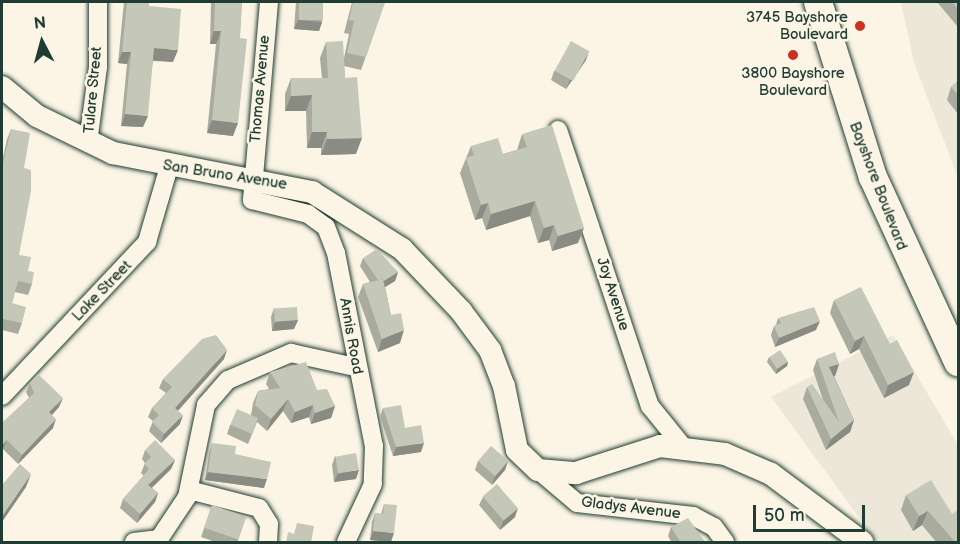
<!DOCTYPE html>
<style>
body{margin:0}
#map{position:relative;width:960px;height:544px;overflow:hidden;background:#fcf5e5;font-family:"Balsamiq Sans",sans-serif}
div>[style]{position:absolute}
.built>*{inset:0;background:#ece7d8}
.roads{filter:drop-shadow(0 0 2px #1f3d34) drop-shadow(0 0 2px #1f3d34)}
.minor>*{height:18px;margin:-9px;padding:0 9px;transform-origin:9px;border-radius:9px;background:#fcf5e5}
.tertiary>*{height:22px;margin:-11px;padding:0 11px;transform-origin:11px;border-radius:11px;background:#fcf5e5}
.primary>*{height:28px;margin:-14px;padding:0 14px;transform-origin:14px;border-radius:14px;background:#fcf5e5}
.wall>*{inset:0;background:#a9ab9f}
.shaded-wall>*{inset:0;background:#8a8b82}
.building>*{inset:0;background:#c5c7b9;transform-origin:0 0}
.dots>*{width:16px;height:16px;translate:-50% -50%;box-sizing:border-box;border:3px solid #fcf5e5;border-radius:50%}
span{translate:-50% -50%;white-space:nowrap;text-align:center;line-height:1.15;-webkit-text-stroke:5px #fcf5e5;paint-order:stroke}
.poi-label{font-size:15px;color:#1f3d34}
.right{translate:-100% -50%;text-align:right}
.street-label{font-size:15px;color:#1f3d34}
.frame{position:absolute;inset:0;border:3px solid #1f3d34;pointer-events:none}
.north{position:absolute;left:12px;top:12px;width:60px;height:60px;-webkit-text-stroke:4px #fcf5e5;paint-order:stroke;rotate:354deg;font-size:16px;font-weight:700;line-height:24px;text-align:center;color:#1f3d34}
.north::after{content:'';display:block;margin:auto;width:21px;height:27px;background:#1f3d34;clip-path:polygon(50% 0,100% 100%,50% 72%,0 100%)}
.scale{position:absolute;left:753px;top:505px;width:112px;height:27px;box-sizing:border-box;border:3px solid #1f3d34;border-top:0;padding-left:8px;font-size:18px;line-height:21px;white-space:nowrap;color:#1f3d34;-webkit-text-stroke:4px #fcf5e5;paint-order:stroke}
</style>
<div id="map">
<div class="built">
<i style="clip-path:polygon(901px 2px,958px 2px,958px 177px,914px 63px)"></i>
<i style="clip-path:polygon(893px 335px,958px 445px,958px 542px,877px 542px,771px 397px)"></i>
</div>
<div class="roads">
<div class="minor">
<i style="left:269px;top:2px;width:199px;rotate:94.9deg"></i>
<i style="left:252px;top:200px;width:58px;rotate:14deg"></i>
<i style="left:308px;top:214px;width:22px;rotate:36deg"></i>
<i style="left:326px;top:227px;width:28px;rotate:69deg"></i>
<i style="left:336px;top:253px;width:197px;rotate:78.9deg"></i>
<i style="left:374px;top:446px;width:38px;rotate:92deg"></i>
<i style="left:373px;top:484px;width:64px;rotate:115deg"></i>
<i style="left:558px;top:130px;width:291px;rotate:71.6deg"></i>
<i style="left:650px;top:406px;width:54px;rotate:51deg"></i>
<i style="left:88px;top:143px;width:77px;rotate:-82.5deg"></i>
<i style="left:98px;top:67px;width:65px;rotate:-90deg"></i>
<i style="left:2px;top:396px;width:212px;rotate:-46.7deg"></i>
<i style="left:147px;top:242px;width:78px;rotate:-73.7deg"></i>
<i style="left:538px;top:470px;width:51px;rotate:40.2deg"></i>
<i style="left:577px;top:503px;width:117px;rotate:6.4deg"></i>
<i style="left:693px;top:516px;width:24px;rotate:28deg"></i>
<i style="left:714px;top:527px;width:19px;rotate:54deg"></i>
<i style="left:189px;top:490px;width:72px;rotate:14.4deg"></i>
<i style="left:259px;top:508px;width:19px;rotate:58deg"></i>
<i style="left:269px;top:524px;width:18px;rotate:93deg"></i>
<i style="left:134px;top:542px;width:26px;rotate:-7deg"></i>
<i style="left:157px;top:542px;width:54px;rotate:-56.3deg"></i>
<i style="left:187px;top:497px;width:94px;rotate:-78.3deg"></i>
<i style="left:206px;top:405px;width:33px;rotate:-49deg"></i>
<i style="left:228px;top:380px;width:69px;rotate:-23.2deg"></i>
<i style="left:291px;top:353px;width:66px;rotate:12.3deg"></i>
</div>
<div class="tertiary">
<i style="left:2px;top:87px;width:45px;rotate:39.6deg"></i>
<i style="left:37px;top:116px;width:85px;rotate:26deg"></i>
<i style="left:113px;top:153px;width:203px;rotate:11.1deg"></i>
<i style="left:312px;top:192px;width:107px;rotate:32.3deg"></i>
<i style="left:402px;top:249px;width:86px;rotate:46.4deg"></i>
<i style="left:461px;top:311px;width:49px;rotate:53.4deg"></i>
<i style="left:490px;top:350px;width:39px;rotate:69deg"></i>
<i style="left:504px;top:386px;width:65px;rotate:78.5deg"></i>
<i style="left:517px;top:450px;width:29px;rotate:44deg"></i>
<i style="left:538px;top:470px;width:38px;rotate:5deg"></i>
<i style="left:576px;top:473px;width:88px;rotate:-17.8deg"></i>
<i style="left:660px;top:446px;width:65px;rotate:7deg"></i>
<i style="left:725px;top:454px;width:50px;rotate:23.5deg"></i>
<i style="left:771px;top:474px;width:114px;rotate:36.8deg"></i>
</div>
<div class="primary">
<i style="left:818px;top:2px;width:183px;rotate:72.6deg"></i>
<i style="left:873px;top:177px;width:204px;rotate:65.3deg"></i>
</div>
</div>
<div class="wall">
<i style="clip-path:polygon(124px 2px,149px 2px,149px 6px,173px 62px,153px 61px,143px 127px,121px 126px,127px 64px,118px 63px)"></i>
<i style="clip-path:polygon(211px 2px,242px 2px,233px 136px,207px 133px,216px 44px,210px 44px)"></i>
<i style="clip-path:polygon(296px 2px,323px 2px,322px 22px,319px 31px,294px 29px)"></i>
<i style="clip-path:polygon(352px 2px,385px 2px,361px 70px,344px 66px,345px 78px,356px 154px,321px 155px,321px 148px,307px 148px,306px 111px,285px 111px,285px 94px,291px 78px,322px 78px,320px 58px,326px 42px,344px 58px,349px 34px,344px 33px)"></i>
<i style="clip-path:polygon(937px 2px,958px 2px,958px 27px)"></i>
<i style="clip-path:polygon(586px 60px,566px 89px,551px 80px,554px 71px)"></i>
<i style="clip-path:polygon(958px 81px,958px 114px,947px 100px,951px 87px)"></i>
<i style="clip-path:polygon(11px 129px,24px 168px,19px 255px,28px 271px,32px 284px,28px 295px,15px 292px,12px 303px,22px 323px,18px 334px,2px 330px,2px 162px,7px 139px)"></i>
<i style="clip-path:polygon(522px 134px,578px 243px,552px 251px,549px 240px,538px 243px,530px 216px,486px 230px,482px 218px,475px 220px,460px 173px,471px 146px,503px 154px,517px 150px)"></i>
<i style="clip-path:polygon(363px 258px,398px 272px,395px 281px,385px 287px,391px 315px,400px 343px,378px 352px,358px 297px,363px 284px,370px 282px,360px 266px)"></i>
<i style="clip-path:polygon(834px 300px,909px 385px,884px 398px,859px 349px,850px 354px,830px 313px)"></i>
<i style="clip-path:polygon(274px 308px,298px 320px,294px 329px,272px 331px,271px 317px)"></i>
<i style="clip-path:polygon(778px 318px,816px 330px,775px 347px,771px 335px,774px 326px,776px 325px)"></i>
<i style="clip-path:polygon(769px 357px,788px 362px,787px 366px,776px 374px,767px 362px)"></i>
<i style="clip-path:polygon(224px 359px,178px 411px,180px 424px,161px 443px,149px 431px,153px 421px,148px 417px,152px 408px,166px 393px,159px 388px,163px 379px)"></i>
<i style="clip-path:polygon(817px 359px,839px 364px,835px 376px,834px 376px,854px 420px,850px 432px,826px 450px,803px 399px,807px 387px,823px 400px,813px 370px)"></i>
<i style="clip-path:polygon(270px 372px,317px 390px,335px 406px,331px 418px,311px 424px,309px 417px,291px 423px,283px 411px,267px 431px,257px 422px,248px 444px,227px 434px,230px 425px,251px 415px,253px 403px,258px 391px,269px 389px,266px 384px)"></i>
<i style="clip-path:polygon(30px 383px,59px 407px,52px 415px,53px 428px,18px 464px,3px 449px,2px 423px,29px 398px,26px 392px)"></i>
<i style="clip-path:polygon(383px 408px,405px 428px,421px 452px,393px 456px,380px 417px)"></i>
<i style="clip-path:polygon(212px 443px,235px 454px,264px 488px,205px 480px,209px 452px)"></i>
<i style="clip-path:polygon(145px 450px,175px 460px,171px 469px,152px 488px,158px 493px,155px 502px,137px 523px,120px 508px,123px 499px,144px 476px,141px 473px,145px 463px,142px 459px)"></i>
<i style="clip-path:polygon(335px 456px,356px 479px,334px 482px,332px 465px)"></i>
<i style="clip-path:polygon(478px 461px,508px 461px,505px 470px,492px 485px,475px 470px)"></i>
<i style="clip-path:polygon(906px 495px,952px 514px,958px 543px,937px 543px,922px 525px,913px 531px,901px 510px)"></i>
<i style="clip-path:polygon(483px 497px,515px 517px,500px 530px,479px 505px)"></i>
<i style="clip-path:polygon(384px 504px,391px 542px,370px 540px,372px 522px,375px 513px,381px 514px)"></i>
<i style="clip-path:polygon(212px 505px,246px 517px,237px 543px,218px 543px,201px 537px)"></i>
<i style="clip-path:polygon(671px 527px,706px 543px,672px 543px,668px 536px)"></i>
</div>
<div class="shaded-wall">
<i style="clip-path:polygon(298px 20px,322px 22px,319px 31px,294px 29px)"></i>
<i style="clip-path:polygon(214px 31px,221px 31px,216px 44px,210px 44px)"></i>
<i style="clip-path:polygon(154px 48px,178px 50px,173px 62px,150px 60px)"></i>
<i style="clip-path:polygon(589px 51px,586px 60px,566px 89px,570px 80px)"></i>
<i style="clip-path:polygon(122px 52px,131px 52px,127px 64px,118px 63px)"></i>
<i style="clip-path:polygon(312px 95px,306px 111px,285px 111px,291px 96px)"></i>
<i style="clip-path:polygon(125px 114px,148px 116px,143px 127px,121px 126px)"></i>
<i style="clip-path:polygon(212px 120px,238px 123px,233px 136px,207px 133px)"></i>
<i style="clip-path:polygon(312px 132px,327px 132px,321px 148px,307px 148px)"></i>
<i style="clip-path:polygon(362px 138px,356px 154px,321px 155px,327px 139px)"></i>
<i style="clip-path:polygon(535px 201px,530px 216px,486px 230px,491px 214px)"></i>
<i style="clip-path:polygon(488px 203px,482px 218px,475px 220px,481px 205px)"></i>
<i style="clip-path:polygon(554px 225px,549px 240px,538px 243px,544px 228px)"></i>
<i style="clip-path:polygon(584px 228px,578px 243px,552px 251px,558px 236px)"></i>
<i style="clip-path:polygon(398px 272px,395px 281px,377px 292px,380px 283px)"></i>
<i style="clip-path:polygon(298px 320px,294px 329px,272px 331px,275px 322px)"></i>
<i style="clip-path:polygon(820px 321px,816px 330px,775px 347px,779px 338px)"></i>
<i style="clip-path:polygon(404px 330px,400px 343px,378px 352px,382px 339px)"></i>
<i style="clip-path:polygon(864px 336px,859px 349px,850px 354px,855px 341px)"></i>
<i style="clip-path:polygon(227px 350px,224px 359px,172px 417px,175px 408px)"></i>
<i style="clip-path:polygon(788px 362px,787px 366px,776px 374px,777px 369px)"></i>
<i style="clip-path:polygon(839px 364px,835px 376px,825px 379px,829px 367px)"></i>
<i style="clip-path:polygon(914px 372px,909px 385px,884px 398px,888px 385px)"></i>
<i style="clip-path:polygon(63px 398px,59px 407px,46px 421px,49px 412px)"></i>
<i style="clip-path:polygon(288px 399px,283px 411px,267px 431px,271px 419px)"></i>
<i style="clip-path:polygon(313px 405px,309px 417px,291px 423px,295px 412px)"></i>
<i style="clip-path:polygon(335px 406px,331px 418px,311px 424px,315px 413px)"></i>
<i style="clip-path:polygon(183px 415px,180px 424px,161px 443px,164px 434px)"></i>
<i style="clip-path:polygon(56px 419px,53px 428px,18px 464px,22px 455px)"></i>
<i style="clip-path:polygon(854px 420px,850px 432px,826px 450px,831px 439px)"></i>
<i style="clip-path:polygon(7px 440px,3px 449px,2px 451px,2px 445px)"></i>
<i style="clip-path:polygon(424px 443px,421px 452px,393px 456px,396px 447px)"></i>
<i style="clip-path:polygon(175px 460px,171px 469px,145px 494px,148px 485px)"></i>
<i style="clip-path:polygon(508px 461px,505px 470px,492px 485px,495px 476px)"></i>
<i style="clip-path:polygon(359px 470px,356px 479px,334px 482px,338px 473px)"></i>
<i style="clip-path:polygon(208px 472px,267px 479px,264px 488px,205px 480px)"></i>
<i style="clip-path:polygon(31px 474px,26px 487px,2px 522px,2px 516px)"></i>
<i style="clip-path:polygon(158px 493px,155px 502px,137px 523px,140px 514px)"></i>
<i style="clip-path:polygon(518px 508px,515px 517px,500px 530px,503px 521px)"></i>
<i style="clip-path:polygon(928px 511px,922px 525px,913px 531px,919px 516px)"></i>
<i style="clip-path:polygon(373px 531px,394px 533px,391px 542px,370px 540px)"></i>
</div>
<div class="building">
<i style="clip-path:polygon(127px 2px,149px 2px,149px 6px,181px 9px,178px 50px,154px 48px,148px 116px,125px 114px,131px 52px,122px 52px)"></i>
<i style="clip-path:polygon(215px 2px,242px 2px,240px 38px,247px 39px,238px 123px,212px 120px,221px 31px,214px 31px)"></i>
<i style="left:299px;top:2px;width:24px;height:18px"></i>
<i style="clip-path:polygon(353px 2px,385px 2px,366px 57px,347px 53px,354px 21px,349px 20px)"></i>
<i style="clip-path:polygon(952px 2px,958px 2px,958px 9px)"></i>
<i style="clip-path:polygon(343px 41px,345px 78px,357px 77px,362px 138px,327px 139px,327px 132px,312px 132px,312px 95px,291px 96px,291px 78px,328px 78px,326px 42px)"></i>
<i style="left:571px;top:41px;width:21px;height:34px;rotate:29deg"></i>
<i style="clip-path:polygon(958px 81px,958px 95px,951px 87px)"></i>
<i style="clip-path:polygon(552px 125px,584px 228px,558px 236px,554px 225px,544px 228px,535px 201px,491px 214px,488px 203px,481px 205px,466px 158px,474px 155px,471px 146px,498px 138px,503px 154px,527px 147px,522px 134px)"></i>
<i style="clip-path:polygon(11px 129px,30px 133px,24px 168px,31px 170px,31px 191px,19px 255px,31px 257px,28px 271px,34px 272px,32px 284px,18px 281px,12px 303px,26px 307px,22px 323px,3px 319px,2px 325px,2px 167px)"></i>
<i style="clip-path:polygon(377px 249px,398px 272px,384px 281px,383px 279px,378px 280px,363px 258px)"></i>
<i style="clip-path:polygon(383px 279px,391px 315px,401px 313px,404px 330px,382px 339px,363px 284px)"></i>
<i style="clip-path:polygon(861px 287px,890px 344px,897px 340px,914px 372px,888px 385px,864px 336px,855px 341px,834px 300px)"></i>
<i style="left:297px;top:307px;width:13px;height:23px;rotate:86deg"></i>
<i style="clip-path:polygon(814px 307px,820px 321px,779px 338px,774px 326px,781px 323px,778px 318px)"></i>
<i style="clip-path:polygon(216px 335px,227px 350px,175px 408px,183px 415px,164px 434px,152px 422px,159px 415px,152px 408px,172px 387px,163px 379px,202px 339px)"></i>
<i style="left:780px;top:350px;width:14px;height:13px;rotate:56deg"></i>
<i style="clip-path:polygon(835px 352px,839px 364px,829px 367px,854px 420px,831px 439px,807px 387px,812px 384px,839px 422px,817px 359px)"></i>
<i style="clip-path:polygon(306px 362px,317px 390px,327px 389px,335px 406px,315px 413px,313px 405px,295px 412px,288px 399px,271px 419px,255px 405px,258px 391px,280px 388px,270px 372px)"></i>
<i style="clip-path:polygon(38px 374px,63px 398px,49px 412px,56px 419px,22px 455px,7px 440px,2px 445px,2px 423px,34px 393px,30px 383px)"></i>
<i style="clip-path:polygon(401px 405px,405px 428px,421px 425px,424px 443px,396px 447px,383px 408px)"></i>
<i style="left:237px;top:409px;width:23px;height:17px;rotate:23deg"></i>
<i style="clip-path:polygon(155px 440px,175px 460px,148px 485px,158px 493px,140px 514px,123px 499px,149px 469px,144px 464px,151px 457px,145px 450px)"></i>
<i style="clip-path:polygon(212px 443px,236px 446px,235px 454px,271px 462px,267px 479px,208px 472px)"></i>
<i style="left:491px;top:446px;width:23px;height:20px;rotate:41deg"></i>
<i style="left:356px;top:453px;width:17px;height:21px;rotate:80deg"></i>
<i style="clip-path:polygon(20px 464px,31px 474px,2px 516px,2px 485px)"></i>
<i style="clip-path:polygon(931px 480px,952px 514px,958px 510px,958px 543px,956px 543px,928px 511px,919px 516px,906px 495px)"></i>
<i style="left:497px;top:484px;width:32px;height:19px;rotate:49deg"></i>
<i style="clip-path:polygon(384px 504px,397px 505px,394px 533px,373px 531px,375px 513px,383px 514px)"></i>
<i style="left:212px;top:505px;width:36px;height:24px;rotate:19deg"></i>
<i style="clip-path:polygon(688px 518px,706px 543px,681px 543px,671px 527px)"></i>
<i style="clip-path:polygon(297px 523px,314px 526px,311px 543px,286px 543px,288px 532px,294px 534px)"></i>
</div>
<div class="dots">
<i style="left:860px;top:26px;background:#c8321e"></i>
<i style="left:793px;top:55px;background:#c8321e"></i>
</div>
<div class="poi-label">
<span class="right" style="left:848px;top:26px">3745 Bayshore<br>Boulevard</span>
<span style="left:793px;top:82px">3800 Bayshore<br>Boulevard</span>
</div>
<div class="street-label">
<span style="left:260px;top:89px;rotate:-85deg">Thomas Avenue</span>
<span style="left:93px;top:90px;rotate:-85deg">Tulare Street</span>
<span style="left:225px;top:175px;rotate:9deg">San Bruno Avenue</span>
<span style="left:878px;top:186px;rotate:69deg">Bayshore Boulevard</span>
<span style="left:102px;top:291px;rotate:-46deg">Lake Street</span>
<span style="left:613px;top:294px;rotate:72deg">Joy Avenue</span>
<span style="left:351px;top:336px;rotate:80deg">Annis Road</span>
<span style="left:631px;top:508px;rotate:7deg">Gladys Avenue</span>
</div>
<div class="frame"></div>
<div class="north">N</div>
<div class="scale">50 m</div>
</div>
